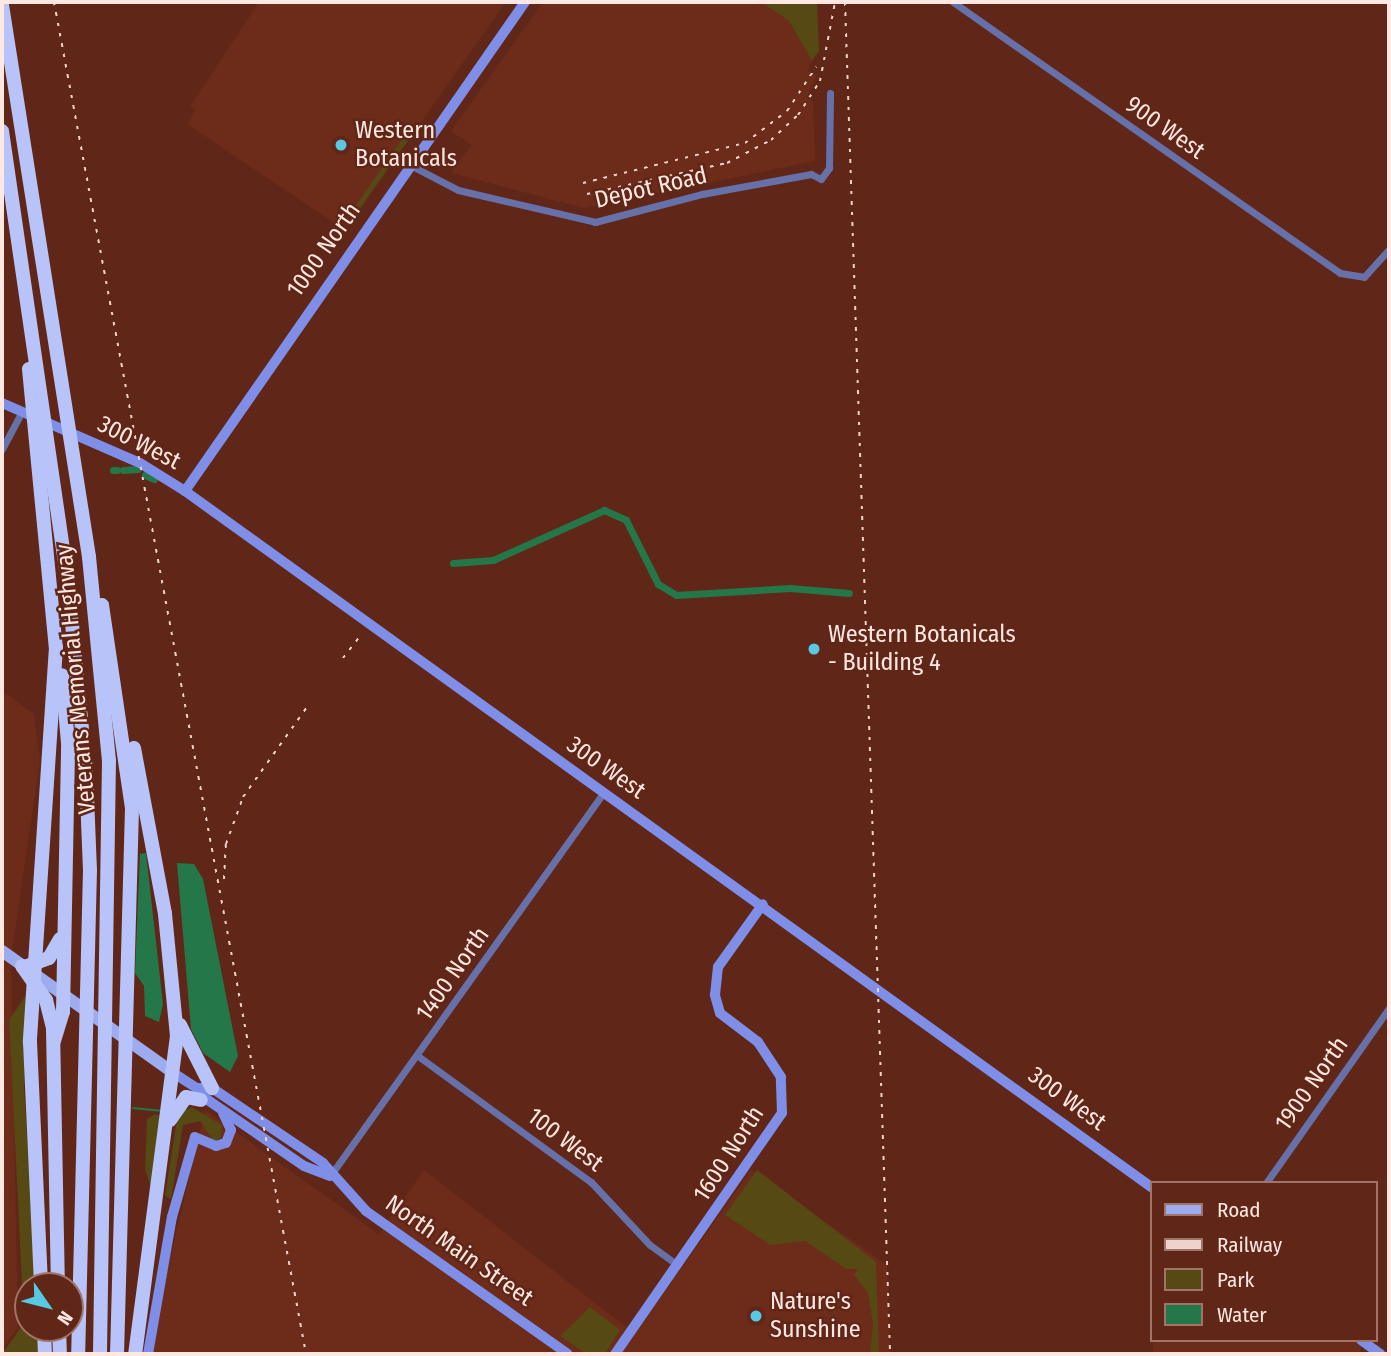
<!DOCTYPE html>
<style>
body{margin:0}
#map{position:relative;width:1391px;height:1356px;overflow:hidden;background:#602617;font-family:"Fira Sans Condensed",sans-serif}
div>[style]{position:absolute}
.built>*{inset:0;background:#6d2b1a;transform-origin:0 0}
.green>*{inset:0;background:#564913}
.water>*{inset:0;background:#237749}
.stream>*{height:2px;margin:-1px;padding:0 1px;transform-origin:1px;border-radius:1px;background:#237749}
.canal>*{height:7px;margin:-3.5px;padding:0 3.5px;transform-origin:3.5px;border-radius:3.5px;background:#237749}
.street>*{height:7px;margin:-3.5px;padding:0 3.5px;transform-origin:3.5px;border-radius:3.5px;background:#6771a9}
.secondary>*{height:10px;margin:-5px;padding:0 5px;transform-origin:5px;border-radius:5px;background:#7f8ee7}
.primary>*{height:12px;margin:-6px;padding:0 6px;transform-origin:6px;border-radius:6px;background:#9dabef}
.highway>*{height:14px;margin:-7px;padding:0 7px;transform-origin:7px;border-radius:7px;background:#b7c3f9}
.rail>*{height:2px;margin-top:-1px;transform-origin:0;background:repeating-linear-gradient(90deg,#eed3cc 0 3.5px,transparent 0 10.5px)}
.dots>*{width:19px;height:19px;translate:-50% -50%;box-sizing:border-box;border:4px solid #602617;border-radius:50%}
span{translate:-50% -50%;white-space:nowrap;text-align:center;line-height:1.15;-webkit-text-stroke:5px #602617;paint-order:stroke}
.street-label{font-size:24px;color:#ffe8e2}
.poi-label{font-size:24px;color:#ffe8e2}
.left{translate:0 -50%;text-align:left}
.frame{position:absolute;inset:0;border:4px solid #ffe8e2;pointer-events:none}
.legend{position:absolute;left:1150px;top:1181px;width:228px;height:161px;box-sizing:border-box;background:#602617;border:2px solid #a07468;margin:0;padding:9px 12px;list-style:none;font-size:21px;color:#ffe8e2}
.legend li{display:flex;align-items:center;gap:14px;height:35px}
.legend b{width:35px;border:2px solid #a07468}
.north{position:absolute;left:14px;top:1272px;width:70px;height:70px;box-sizing:border-box;background:#602617;border:2px solid #a07468;border-radius:50%;rotate:125deg;font-size:19px;font-weight:700;line-height:28px;text-align:center;color:#ffe8e2}
.north::after{content:'';display:block;margin:auto;width:24px;height:32px;background:#57c9e3;clip-path:polygon(50% 0,100% 100%,50% 72%,0 100%)}
</style>
<div id="map">
<div class="built">
<i style="clip-path:polygon(259px 2px,506px 2px,345px 230px,187px 124px,195px 110px,190px 106px)"></i>
<i style="clip-path:polygon(543px 2px,761px 2px,789px 21px,812px 61px,808px 71px,817px 75px,807px 97px,813px 102px,815px 161px,584px 208px,451px 173px,471px 145px,451px 131px)"></i>
<i style="clip-path:polygon(2px 690px,34px 714px,40px 761px,11px 958px,18px 1328px,2px 1349px)"></i>
<i style="clip-path:polygon(205px 1110px,379px 1234px,424px 1170px,635px 1334px,751px 1170px,887px 1265px,890px 1354px,148px 1354px)"></i>
<i style="left:1153px;top:1340px;width:208px;height:18px"></i>
</div>
<div class="green">
<i style="clip-path:polygon(761px 2px,817px 2px,819px 51px,812px 61px,789px 21px)"></i>
<i style="clip-path:polygon(414px 122px,419px 125px,351px 221px,347px 218px)"></i>
<i style="clip-path:polygon(26px 995px,24px 1088px,36px 1286px,28px 1286px,28px 1328px,39px 1328px,40px 1354px,2px 1354px,24px 1323px,9px 1020px)"></i>
<i style="clip-path:polygon(192px 1107px,222px 1125px,221px 1137px,214px 1142px,200px 1121px,183px 1125px,171px 1199px,165px 1196px,178px 1113px)"></i>
<i style="clip-path:polygon(155px 1114px,160px 1116px,151px 1187px,145px 1169px,147px 1119px)"></i>
<i style="clip-path:polygon(757px 1170px,876px 1262px,879px 1354px,870px 1354px,873px 1324px,868px 1293px,854px 1275px,858px 1269px,846px 1269px,805px 1241px,770px 1245px,725px 1215px)"></i>
<i style="clip-path:polygon(590px 1307px,620px 1330px,605px 1354px,586px 1354px,560px 1336px)"></i>
</div>
<div class="water">
<i style="clip-path:polygon(146px 853px,163px 1004px,159px 1022px,145px 1016px,144px 986px,135px 973px,140px 854px)"></i>
<i style="clip-path:polygon(177px 863px,194px 864px,203px 879px,238px 1056px,230px 1072px,203px 1053px,191px 1029px)"></i>
</div>
<div class="stream">
<i style="left:133px;top:1108px;width:27px;rotate:6deg"></i>
</div>
<div class="canal">
<i style="left:113px;top:470px;width:4px"></i>
<i style="left:123px;top:470px;width:15px;rotate:-4deg"></i>
<i style="left:145px;top:475px;width:10px;rotate:24deg"></i>
<i style="left:453px;top:563px;width:40px;rotate:-4.3deg"></i>
<i style="left:493px;top:560px;width:122px;rotate:-24.2deg"></i>
<i style="left:604px;top:510px;width:24px;rotate:24deg"></i>
<i style="left:626px;top:520px;width:72px;rotate:63.4deg"></i>
<i style="left:658px;top:584px;width:21px;rotate:31deg"></i>
<i style="left:676px;top:595px;width:114px;rotate:-3.5deg"></i>
<i style="left:790px;top:588px;width:59px;rotate:4.8deg"></i>
</div>
<div class="street">
<i style="left:953px;top:2px;width:472px;rotate:35deg"></i>
<i style="left:1340px;top:273px;width:24px;rotate:9deg"></i>
<i style="left:1364px;top:277px;width:38px;rotate:-48deg"></i>
<i style="left:410px;top:165px;width:54px;rotate:27.5deg"></i>
<i style="left:458px;top:190px;width:141px;rotate:13.1deg"></i>
<i style="left:595px;top:222px;width:111px;rotate:-14.7deg"></i>
<i style="left:702px;top:194px;width:111px;rotate:-10.4deg"></i>
<i style="left:811px;top:174px;width:11px;rotate:27deg"></i>
<i style="left:821px;top:179px;width:14px;rotate:-54deg"></i>
<i style="left:829px;top:168px;width:75px;rotate:-89.2deg"></i>
<i style="left:2px;top:449px;width:38px;rotate:-62deg"></i>
<i style="left:418px;top:1056px;width:214px;rotate:36.1deg"></i>
<i style="left:591px;top:1182px;width:86px;rotate:46.9deg"></i>
<i style="left:650px;top:1245px;width:34px;rotate:36deg"></i>
<i style="left:330px;top:1176px;width:472px;rotate:-54.5deg"></i>
<i style="left:1266px;top:1183px;width:214px;rotate:-54.9deg"></i>
</div>
<div class="secondary">
<i style="left:2px;top:403px;width:150px;rotate:23.5deg"></i>
<i style="left:140px;top:463px;width:53px;rotate:31.9deg"></i>
<i style="left:185px;top:491px;width:1191px;rotate:35.77deg"></i>
<i style="left:185px;top:491px;width:596px;rotate:-55.19deg"></i>
<i style="left:172px;top:1072px;width:30px;rotate:33deg"></i>
<i style="left:197px;top:1088px;width:15px"></i>
<i style="left:212px;top:1088px;width:134px;rotate:34deg"></i>
<i style="left:323px;top:1163px;width:64px;rotate:48.1deg"></i>
<i style="left:366px;top:1211px;width:247px;rotate:35.3deg"></i>
<i style="left:199px;top:1094px;width:127px;rotate:34.4deg"></i>
<i style="left:304px;top:1166px;width:28px;rotate:21deg"></i>
<i style="left:1361px;top:1340px;width:24px;rotate:36deg"></i>
<i style="left:148px;top:1354px;width:139px;rotate:-80.1deg"></i>
<i style="left:172px;top:1217px;width:83px;rotate:-74deg"></i>
<i style="left:195px;top:1137px;width:23px;rotate:23deg"></i>
<i style="left:216px;top:1146px;width:10px;rotate:-17deg"></i>
<i style="left:226px;top:1143px;width:14px;rotate:-69deg"></i>
<i style="left:231px;top:1130px;width:19px;rotate:-115deg"></i>
<i style="left:615px;top:1354px;width:293px;rotate:-55.3deg"></i>
<i style="left:782px;top:1113px;width:36px;rotate:-92deg"></i>
<i style="left:781px;top:1077px;width:42px;rotate:-123.3deg"></i>
<i style="left:758px;top:1042px;width:48px;rotate:-142.7deg"></i>
<i style="left:720px;top:1013px;width:19px;rotate:-106deg"></i>
<i style="left:715px;top:995px;width:28px;rotate:-84deg"></i>
<i style="left:718px;top:967px;width:77px;rotate:-54.5deg"></i>
</div>
<div class="primary">
<i style="left:2px;top:951px;width:209px;rotate:35.4deg"></i>
</div>
<div class="highway">
<i style="left:2px;top:5px;width:559px;rotate:81.04deg"></i>
<i style="left:89px;top:557px;width:204px;rotate:84.4deg"></i>
<i style="left:109px;top:760px;width:594px;rotate:90.87deg"></i>
<i style="left:2px;top:131px;width:455px;rotate:81.7deg"></i>
<i style="left:68px;top:581px;width:191px;rotate:84.6deg"></i>
<i style="left:86px;top:771px;width:99px;rotate:87.7deg"></i>
<i style="left:90px;top:870px;width:484px;rotate:91.4deg"></i>
<i style="left:29px;top:369px;width:279px;rotate:84.5deg"></i>
<i style="left:56px;top:647px;width:396px;rotate:93.8deg"></i>
<i style="left:30px;top:1042px;width:244px;rotate:87.4deg"></i>
<i style="left:102px;top:605px;width:205px;rotate:81.6deg"></i>
<i style="left:132px;top:808px;width:546px;rotate:91.57deg"></i>
<i style="left:134px;top:748px;width:169px;rotate:79.4deg"></i>
<i style="left:165px;top:914px;width:123px;rotate:84.4deg"></i>
<i style="left:177px;top:1036px;width:321px;rotate:97.5deg"></i>
<i style="left:22px;top:966px;width:42px;rotate:54.8deg"></i>
<i style="left:46px;top:1000px;width:30px;rotate:76deg"></i>
<i style="left:53px;top:1029px;width:257px;rotate:88.9deg"></i>
<i style="left:27px;top:966px;width:23px;rotate:-20deg"></i>
<i style="left:49px;top:958px;width:22px;rotate:-60deg"></i>
<i style="left:180px;top:1025px;width:71px;rotate:63.1deg"></i>
<i style="left:54px;top:1041px;width:30px;rotate:-73deg"></i>
<i style="left:63px;top:1012px;width:269px;rotate:-88.9deg"></i>
<i style="left:68px;top:743px;width:68px;rotate:-95deg"></i>
<i style="left:170px;top:1120px;width:28px;rotate:-55deg"></i>
<i style="left:186px;top:1097px;width:15px;rotate:11deg"></i>
<i style="left:44px;top:1328px;width:26px;rotate:88deg"></i>
<i style="left:59px;top:1328px;width:26px;rotate:88deg"></i>
</div>
<div class="rail">
<i style="left:54px;top:2px;width:1375px;rotate:79.44deg"></i>
<i style="left:845px;top:2px;width:1353px;rotate:88.09deg"></i>
<i style="left:583px;top:183px;width:167px;rotate:-13.9deg"></i>
<i style="left:745px;top:143px;width:53px;rotate:-37.3deg"></i>
<i style="left:787px;top:111px;width:53px;rotate:-56.6deg"></i>
<i style="left:587px;top:194px;width:143px;rotate:-12.5deg"></i>
<i style="left:727px;top:163px;width:50px;rotate:-27.6deg"></i>
<i style="left:771px;top:140px;width:37px;rotate:-43deg"></i>
<i style="left:798px;top:115px;width:40px;rotate:-57.1deg"></i>
<i style="left:820px;top:81px;width:80px;rotate:-79.2deg"></i>
<i style="left:343px;top:658px;width:28px;rotate:-52deg"></i>
<i style="left:224px;top:879px;width:35px;rotate:-87deg"></i>
<i style="left:226px;top:844px;width:50px;rotate:-70.1deg"></i>
<i style="left:243px;top:797px;width:110px;rotate:-54.6deg"></i>
</div>
<div class="dots">
<i style="left:341px;top:145px;background:#57c9e3"></i>
<i style="left:814px;top:649px;background:#57c9e3"></i>
<i style="left:756px;top:1316px;background:#57c9e3"></i>
</div>
<div class="street-label">
<span style="left:1165px;top:128px;rotate:35deg">900 West</span>
<span style="left:651px;top:188px;rotate:-13deg">Depot Road</span>
<span style="left:324px;top:250px;rotate:-55deg">1000 North</span>
<span style="left:139px;top:443px;rotate:27deg">300 West</span>
<span style="left:76px;top:679px;rotate:-95deg">Veterans Memorial Highway</span>
<span style="left:606px;top:768px;rotate:35deg">300 West</span>
<span style="left:453px;top:974px;rotate:-55deg">1400 North</span>
<span style="left:1312px;top:1084px;rotate:-55deg">1900 North</span>
<span style="left:1067px;top:1099px;rotate:36deg">300 West</span>
<span style="left:565px;top:1140px;rotate:37deg">100 West</span>
<span style="left:729px;top:1154px;rotate:-57deg">1600 North</span>
<span style="left:459px;top:1251px;rotate:35deg">North Main Street</span>
</div>
<div class="poi-label">
<span class="left" style="left:355px;top:145px">Western<br>Botanicals</span>
<span class="left" style="left:828px;top:649px">Western Botanicals<br>- Building 4</span>
<span class="left" style="left:770px;top:1316px">Nature's<br>Sunshine</span>
</div>
<div class="frame"></div>
<ul class="legend">
<li><b style="height:9px;background:#9dabef"></b>Road</li>
<li><b style="height:9px;background:#eed3cc"></b>Railway</li>
<li><b style="height:19px;background:#564913"></b>Park</li>
<li><b style="height:19px;background:#237749"></b>Water</li>
</ul>
<div class="north">N</div>
</div>
